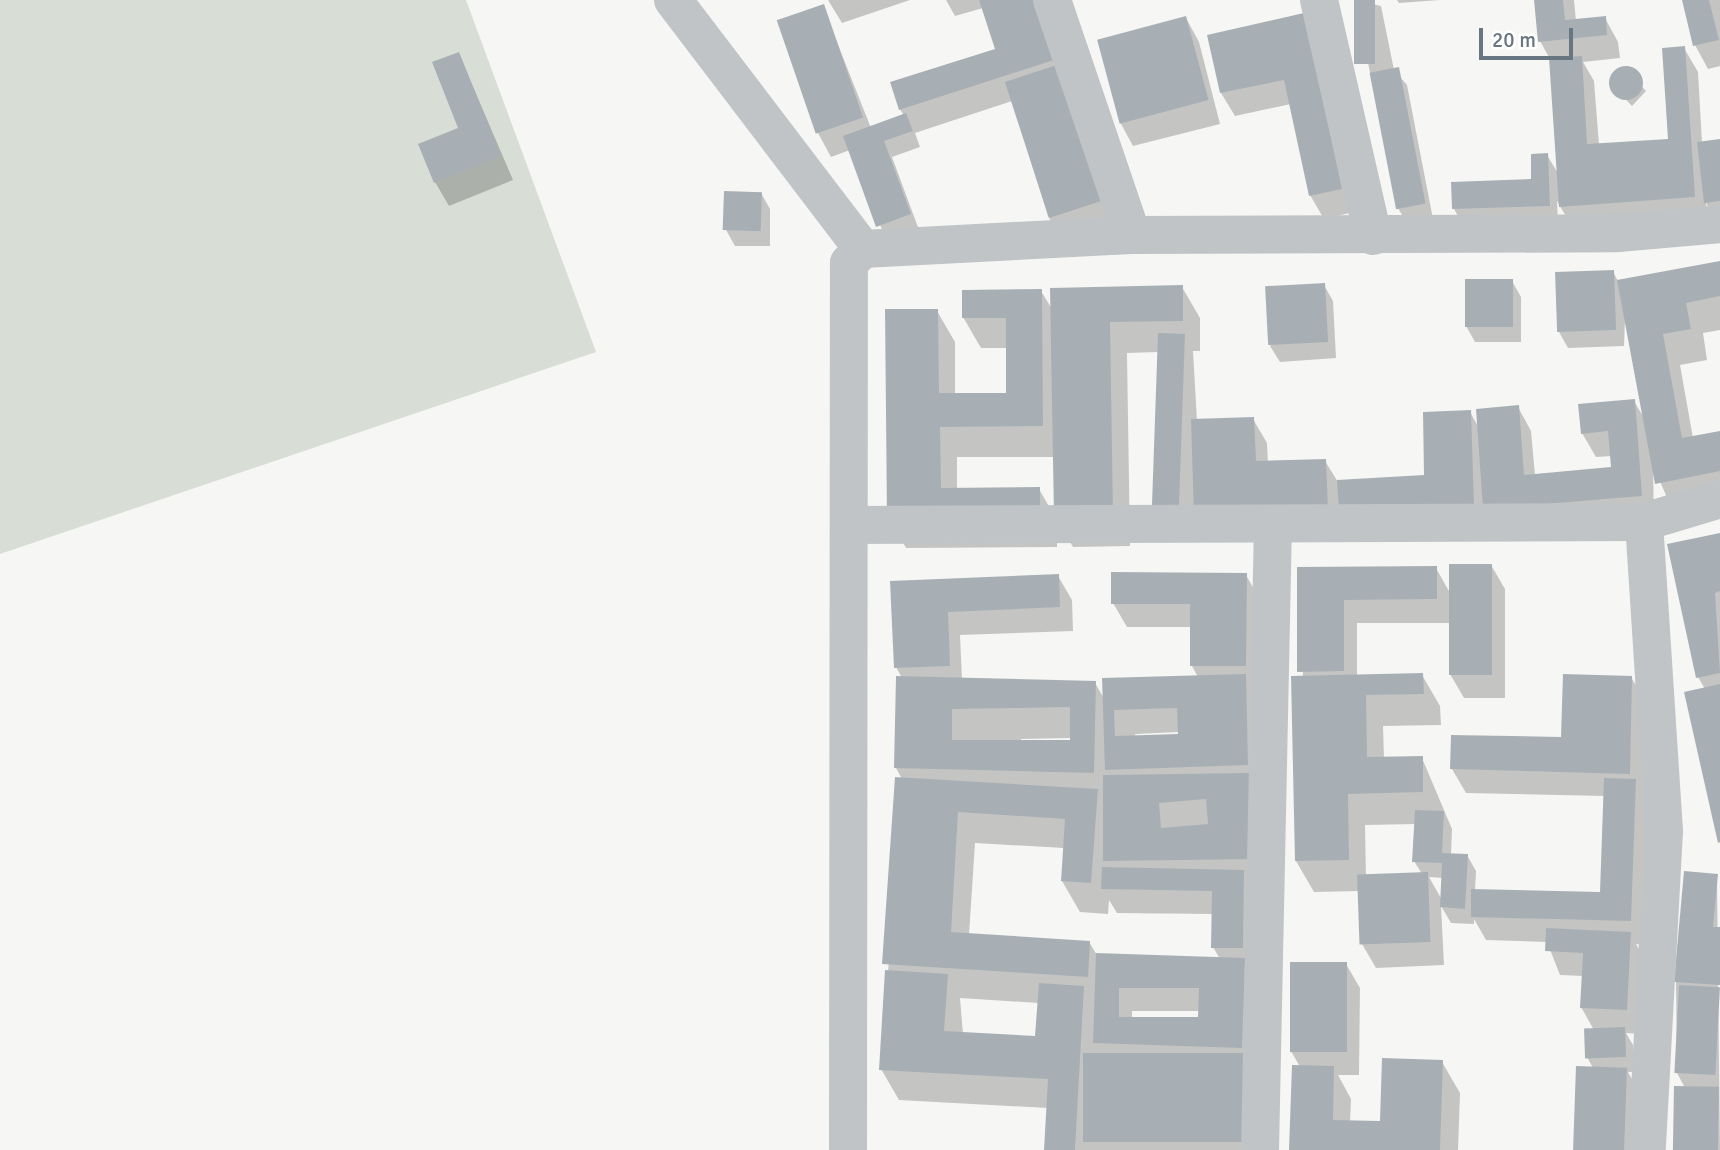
<!DOCTYPE html>
<style>
body{margin:0}
#map{position:relative;width:1720px;height:1150px;overflow:hidden;background:#f6f7f4;font-family:Signika,sans-serif}
div>[style]{position:absolute}
.green>*{inset:0;background:#d8ddd5}
.shadow>*{inset:0;background:#0003}
.building>*{inset:0;background:#a8afb4;transform-origin:0 0}
.round{border-radius:50%}
.minor>*{height:38px;margin:-19px;padding:0 19px;transform-origin:19px;border-radius:19px;background:#c0c4c7}
span{translate:-50% -50%;white-space:nowrap;text-align:center;line-height:1.15;-webkit-text-stroke:7px #fff;paint-order:stroke}
.scale{position:absolute;left:1479px;top:28px;width:94px;height:32px;box-sizing:border-box;border:4px solid #687682;border-top:0;padding-left:9px;font-size:21px;line-height:24px;white-space:nowrap;color:#687682;-webkit-text-stroke:5px #fff;paint-order:stroke}
</style>
<div id="map">
<div class="green">
<i style="clip-path:polygon(0 0,466px 0,596px 352px,0 554px)"></i>
</div>
<div class="shadow">
<i style="clip-path:polygon(828px 0,910px 0,842px 23px)"></i>
<i style="clip-path:polygon(946px 0,1042px 0,1115px 224px,1062px 240px,1048px 216px,1012px 101px,915px 133px,920px 147px,892px 157px,919px 230px,887px 242px,850px 150px,831px 157px,818px 133px,823px 7px,871px 128px,904px 116px,900px 109px,997px 50px,983px 8px,955px 16px)"></i>
<i style="clip-path:polygon(1355px 0,1381px 6px,1394px 70px,1407px 85px,1433px 219px,1407px 224px,1398px 208px)"></i>
<i style="clip-path:polygon(1397px 0,1440px 0,1399px 3px)"></i>
<i style="clip-path:polygon(1536px 0,1574px 0,1576px 21px,1605px 18px,1618px 42px,1620px 58px,1583px 62px,1594px 81px,1599px 145px,1670px 140px,1684px 48px,1698px 72px,1702px 143px,1720px 141px,1720px 226px,1706px 203px,1708px 221px,1574px 230px,1557px 201px,1558px 221px,1463px 225px,1454px 209px,1533px 181px,1547px 155px,1559px 175px,1551px 61px,1540px 41px)"></i>
<i style="clip-path:polygon(1684px 0,1720px 0,1720px 66px,1708px 69px,1695px 45px)"></i>
<i style="clip-path:polygon(1303px 15px,1354px 212px,1324px 219px,1310px 195px,1291px 104px,1235px 116px,1221px 93px)"></i>
<i style="clip-path:polygon(1186px 18px,1199px 42px,1220px 124px,1133px 146px,1120px 122px)"></i>
<i style="clip-path:polygon(459px 54px,513px 180px,449px 206px,435px 182px,460px 129px)"></i>
<i style="clip-path:polygon(1626px 68px,1646px 91px,1632px 106px,1611px 84px)"></i>
<i style="clip-path:polygon(761px 193px,770px 209px,770px 246px,735px 246px,726px 230px)"></i>
<i style="clip-path:polygon(evenodd,1720px 262px,1720px 330px,1703px 333px,1707px 360px,1680px 365px,1693px 438px,1720px 432px,1720px 505px,1674px 514px,1653px 465px,1654px 520px,1157px 513px,1159px 352px,1127px 353px,1130px 546px,1073px 547px,1057px 519px,1057px 547px,906px 548px,888px 517px,937px 311px,955px 342px,955px 395px,1008px 394px,1007px 348px,981px 348px,963px 317px,1041px 291px,1052px 309px,1182px 287px,1200px 318px,1200px 351px,1193px 351px,1197px 421px,1253px 419px,1267px 443px,1268px 463px,1325px 461px,1338px 482px,1426px 477px,1470px 412px,1479px 428px,1518px 407px,1531px 431px,1535px 475px,1613px 469px,1612px 456px,1596px 457px,1582px 433px,1634px 401px,1644px 418px,1625px 318px,1624px 346px,1568px 348px,1559px 332px,1613px 272px,1618px 281px,1720px 262px,957px 457px,1054px 457px,1055px 517px,1039px 489px,957px 489px,957px 457px)"></i>
<i style="clip-path:polygon(1512px 281px,1521px 297px,1521px 342px,1475px 342px,1466px 326px)"></i>
<i style="clip-path:polygon(1324px 285px,1333px 301px,1336px 358px,1280px 362px,1270px 346px)"></i>
<i style="clip-path:polygon(1720px 534px,1720px 844px,1705px 689px,1698px 677px)"></i>
<i style="clip-path:polygon(evenodd,1491px 565px,1505px 589px,1505px 698px,1464px 698px,1450px 674px,1450px 623px,1357px 623px,1357px 676px,1422px 675px,1440px 706px,1441px 725px,1383px 726px,1384px 758px,1422px 758px,1452px 829px,1451px 855px,1467px 855px,1476px 871px,1475px 891px,1602px 894px,1605px 796px,1466px 793px,1452px 769px,1562px 739px,1631px 677px,1645px 701px,1648px 805px,1644px 945px,1636px 944px,1644px 958px,1640px 1034px,1626px 1033px,1633px 1045px,1634px 1072px,1628px 1072px,1640px 1094px,1638px 1150px,1574px 1150px,1593px 1068px,1587px 1057px,1594px 1030px,1581px 1007px,1583px 976px,1560px 975px,1547px 942px,1486px 940px,1474px 919px,1474px 924px,1451px 923px,1441px 906px,1444px 965px,1376px 968px,1362px 944px,1360px 891px,1314px 892px,1296px 861px,1303px 677px,1299px 569px,1436px 568px,1450px 593px,1491px 565px,1416px 824px,1414px 861px,1422px 874px,1366px 877px,1365px 825px,1416px 824px,1491px 565px,1429px 877px,1443px 878px,1442px 900px,1429px 877px)"></i>
<i style="clip-path:polygon(evenodd,1246px 575px,1259px 598px,1260px 1150px,1046px 1150px,1048px 1108px,899px 1100px,881px 1069px,902px 779px,896px 768px,902px 678px,896px 667px,892px 583px,1058px 576px,1072px 600px,1073px 631px,960px 635px,962px 679px,1095px 683px,1105px 700px,1198px 677px,1192px 666px,1192px 627px,1127px 627px,1113px 603px,1246px 575px,1179px 732px,1180px 736px,1136px 737px,1135px 734px,1179px 732px,1246px 575px,1071px 738px,1071px 742px,1021px 742px,1021px 739px,1071px 738px,1246px 575px,975px 843px,1064px 848px,1062px 881px,1080px 912px,1108px 914px,1109px 900px,1117px 913px,1214px 914px,1213px 947px,1220px 959px,1097px 955px,1089px 942px,969px 935px,975px 843px,1246px 575px,960px 998px,1039px 1003px,1037px 1038px,963px 1034px,960px 998px,1246px 575px,1132px 1011px,1200px 1011px,1200px 1019px,1132px 1019px,1132px 1011px)"></i>
<i style="clip-path:polygon(1717px 876px,1720px 1150px,1674px 1150px,1685px 1088px,1677px 1073px,1676px 982px)"></i>
<i style="clip-path:polygon(1346px 964px,1360px 988px,1359px 1075px,1338px 1075px,1351px 1099px,1350px 1122px,1382px 1123px,1442px 1062px,1460px 1093px,1458px 1150px,1291px 1150px,1300px 1067px,1291px 1051px)"></i>
</div>
<div class="building">
<i style="clip-path:polygon(979px 0,1038px 0,1057px 59px,899px 110px,890px 82px,995px 49px)"></i>
<i style="left:1354px;top:0;width:21px;height:64px"></i>
<i style="clip-path:polygon(1534px 0,1563px 0,1565px 20px,1606px 16px,1607px 35px,1538px 42px)"></i>
<i style="clip-path:polygon(1682px 0,1709px 0,1719px 40px,1693px 46px)"></i>
<i style="left:824px;top:4px;width:120px;height:50px;rotate:71deg"></i>
<i style="clip-path:polygon(1304px 13px,1342px 189px,1309px 196px,1284px 80px,1220px 93px,1207px 35px)"></i>
<i style="left:1186px;top:16px;width:87px;height:92px;rotate:75deg"></i>
<i style="clip-path:polygon(1685px 46px,1695px 197px,1559px 207px,1549px 58px,1582px 56px,1587px 144px,1668px 139px,1662px 48px)"></i>
<i style="clip-path:polygon(459px 52px,501px 156px,434px 183px,418px 144px,458px 128px,432px 62px)"></i>
<i style="left:1060px;top:64px;width:143px;height:58px;rotate:72deg"></i>
<i class="round" style="left:1609px;top:66px;width:34px;height:34px"></i>
<i style="left:1399px;top:67px;width:139px;height:30px;rotate:79deg"></i>
<i style="clip-path:polygon(906px 113px,913px 131px,884px 141px,911px 214px,876px 227px,843px 136px)"></i>
<i style="clip-path:polygon(1720px 139px,1720px 201px,1704px 203px,1697px 142px)"></i>
<i style="clip-path:polygon(1548px 153px,1550px 206px,1452px 209px,1451px 182px,1531px 179px,1531px 154px)"></i>
<i style="left:724px;top:191px;width:38px;height:39px;rotate:2deg"></i>
<i style="clip-path:polygon(1720px 261px,1720px 296px,1686px 303px,1691px 329px,1663px 334px,1682px 438px,1720px 431px,1720px 471px,1655px 484px,1617px 280px)"></i>
<i style="left:1614px;top:270px;width:60px;height:59px;rotate:88deg"></i>
<i style="left:1465px;top:279px;width:48px;height:48px"></i>
<i style="left:1325px;top:283px;width:59px;height:60px;rotate:87deg"></i>
<i style="clip-path:polygon(1183px 285px,1183px 321px,1110px 322px,1113px 515px,1054px 516px,1050px 288px)"></i>
<i style="clip-path:polygon(1042px 289px,1043px 426px,940px 427px,941px 488px,1040px 487px,1040px 516px,887px 517px,885px 309px,938px 309px,939px 393px,1006px 393px,1006px 318px,962px 318px,962px 290px)"></i>
<i style="left:1158px;top:333px;width:27px;height:180px;rotate:2deg"></i>
<i style="clip-path:polygon(1635px 399px,1642px 496px,1483px 509px,1476px 409px,1519px 405px,1524px 475px,1611px 467px,1608px 431px,1581px 434px,1578px 404px)"></i>
<i style="clip-path:polygon(1471px 410px,1474px 506px,1339px 510px,1337px 480px,1424px 475px,1423px 412px)"></i>
<i style="clip-path:polygon(1254px 417px,1256px 461px,1326px 459px,1328px 511px,1194px 516px,1191px 419px)"></i>
<i style="clip-path:polygon(1720px 533px,1720px 591px,1715px 593px,1720px 673px,1696px 678px,1667px 544px)"></i>
<i style="left:1449px;top:564px;width:43px;height:111px"></i>
<i style="clip-path:polygon(1437px 566px,1437px 599px,1344px 600px,1344px 671px,1297px 672px,1297px 567px)"></i>
<i style="clip-path:polygon(1111px 572px,1247px 573px,1246px 666px,1190px 666px,1190px 604px,1111px 604px)"></i>
<i style="clip-path:polygon(1059px 574px,1060px 607px,948px 612px,950px 666px,894px 668px,890px 581px)"></i>
<i style="clip-path:polygon(1423px 673px,1424px 694px,1366px 695px,1367px 757px,1423px 756px,1423px 792px,1348px 794px,1349px 860px,1295px 861px,1291px 676px)"></i>
<i style="clip-path:polygon(evenodd,1246px 674px,1248px 765px,1105px 770px,1102px 678px,1246px 674px,1177px 708px,1178px 734px,1115px 736px,1114px 710px,1177px 708px)"></i>
<i style="clip-path:polygon(1563px 674px,1632px 676px,1630px 774px,1450px 769px,1451px 735px,1561px 737px)"></i>
<i style="clip-path:polygon(evenodd,896px 676px,1096px 681px,1094px 773px,894px 768px,896px 676px,1070px 707px,1070px 740px,952px 740px,952px 709px,1070px 707px)"></i>
<i style="clip-path:polygon(1720px 684px,1720px 842px,1718px 843px,1684px 692px)"></i>
<i style="clip-path:polygon(evenodd,1249px 773px,1258px 859px,1103px 861px,1103px 775px,1249px 773px,1206px 799px,1208px 824px,1161px 828px,1159px 803px,1206px 799px)"></i>
<i style="clip-path:polygon(895px 777px,1098px 789px,1091px 883px,1061px 881px,1065px 819px,958px 812px,951px 932px,1090px 941px,1088px 977px,882px 964px)"></i>
<i style="clip-path:polygon(1604px 778px,1636px 779px,1631px 921px,1471px 917px,1471px 889px,1600px 892px)"></i>
<i style="clip-path:polygon(1415px 810px,1444px 811px,1442px 853px,1468px 854px,1465px 909px,1440px 907px,1442px 863px,1412px 862px)"></i>
<i style="clip-path:polygon(1102px 867px,1244px 870px,1243px 948px,1211px 948px,1212px 891px,1101px 889px)"></i>
<i style="clip-path:polygon(1684px 871px,1718px 874px,1713px 927px,1720px 927px,1720px 985px,1674px 982px)"></i>
<i style="left:1428px;top:872px;width:70px;height:71px;rotate:88deg"></i>
<i style="clip-path:polygon(1546px 928px,1631px 932px,1627px 1010px,1580px 1008px,1583px 953px,1545px 951px)"></i>
<i style="clip-path:polygon(evenodd,1096px 953px,1245px 958px,1242px 1048px,1093px 1043px,1096px 953px,1119px 988px,1199px 988px,1198px 1017px,1119px 1017px,1119px 988px)"></i>
<i style="left:1290px;top:962px;width:57px;height:90px"></i>
<i style="clip-path:polygon(885px 970px,948px 974px,944px 1031px,1035px 1036px,1039px 983px,1084px 986px,1075px 1150px,1044px 1150px,1048px 1079px,879px 1070px)"></i>
<i style="left:1679px;top:985px;width:41px;height:88px;rotate:3deg"></i>
<i style="left:1625px;top:1027px;width:30px;height:41px;rotate:88deg"></i>
<i style="left:1243px;top:1053px;width:89px;height:160px;rotate:90deg"></i>
<i style="clip-path:polygon(1382px 1058px,1443px 1060px,1440px 1150px,1289px 1150px,1292px 1065px,1334px 1066px,1333px 1120px,1380px 1121px)"></i>
<i style="left:1576px;top:1066px;width:51px;height:84px;rotate:2deg"></i>
<i style="left:1674px;top:1086px;width:45px;height:64px;rotate:1deg"></i>
</div>
<div class="minor">
<i style="left:673px;top:0;width:313px;rotate:52.7deg"></i>
<i style="left:1052px;top:0;width:248px;rotate:71.2deg"></i>
<i style="left:1319px;top:0;width:242px;rotate:77.1deg"></i>
<i style="left:1644px;top:522px;width:310px;rotate:86.3deg"></i>
<i style="left:1664px;top:831px;width:319px;rotate:93.1deg"></i>
<i style="left:851px;top:525px;width:793px;rotate:-0.22deg"></i>
<i style="left:1644px;top:522px;width:79px;rotate:-16.8deg"></i>
<i style="left:848px;top:1150px;width:887px;rotate:-89.94deg"></i>
<i style="left:849px;top:263px;width:20px;rotate:-45deg"></i>
<i style="left:863px;top:249px;width:269px;rotate:-3deg"></i>
<i style="left:1132px;top:235px;width:486px;rotate:-0.2deg"></i>
<i style="left:1618px;top:233px;width:102px;rotate:-5deg"></i>
<i style="left:1260px;top:1150px;width:625px;rotate:-88.81deg"></i>
</div>
<div class="scale">20 m</div>
</div>
